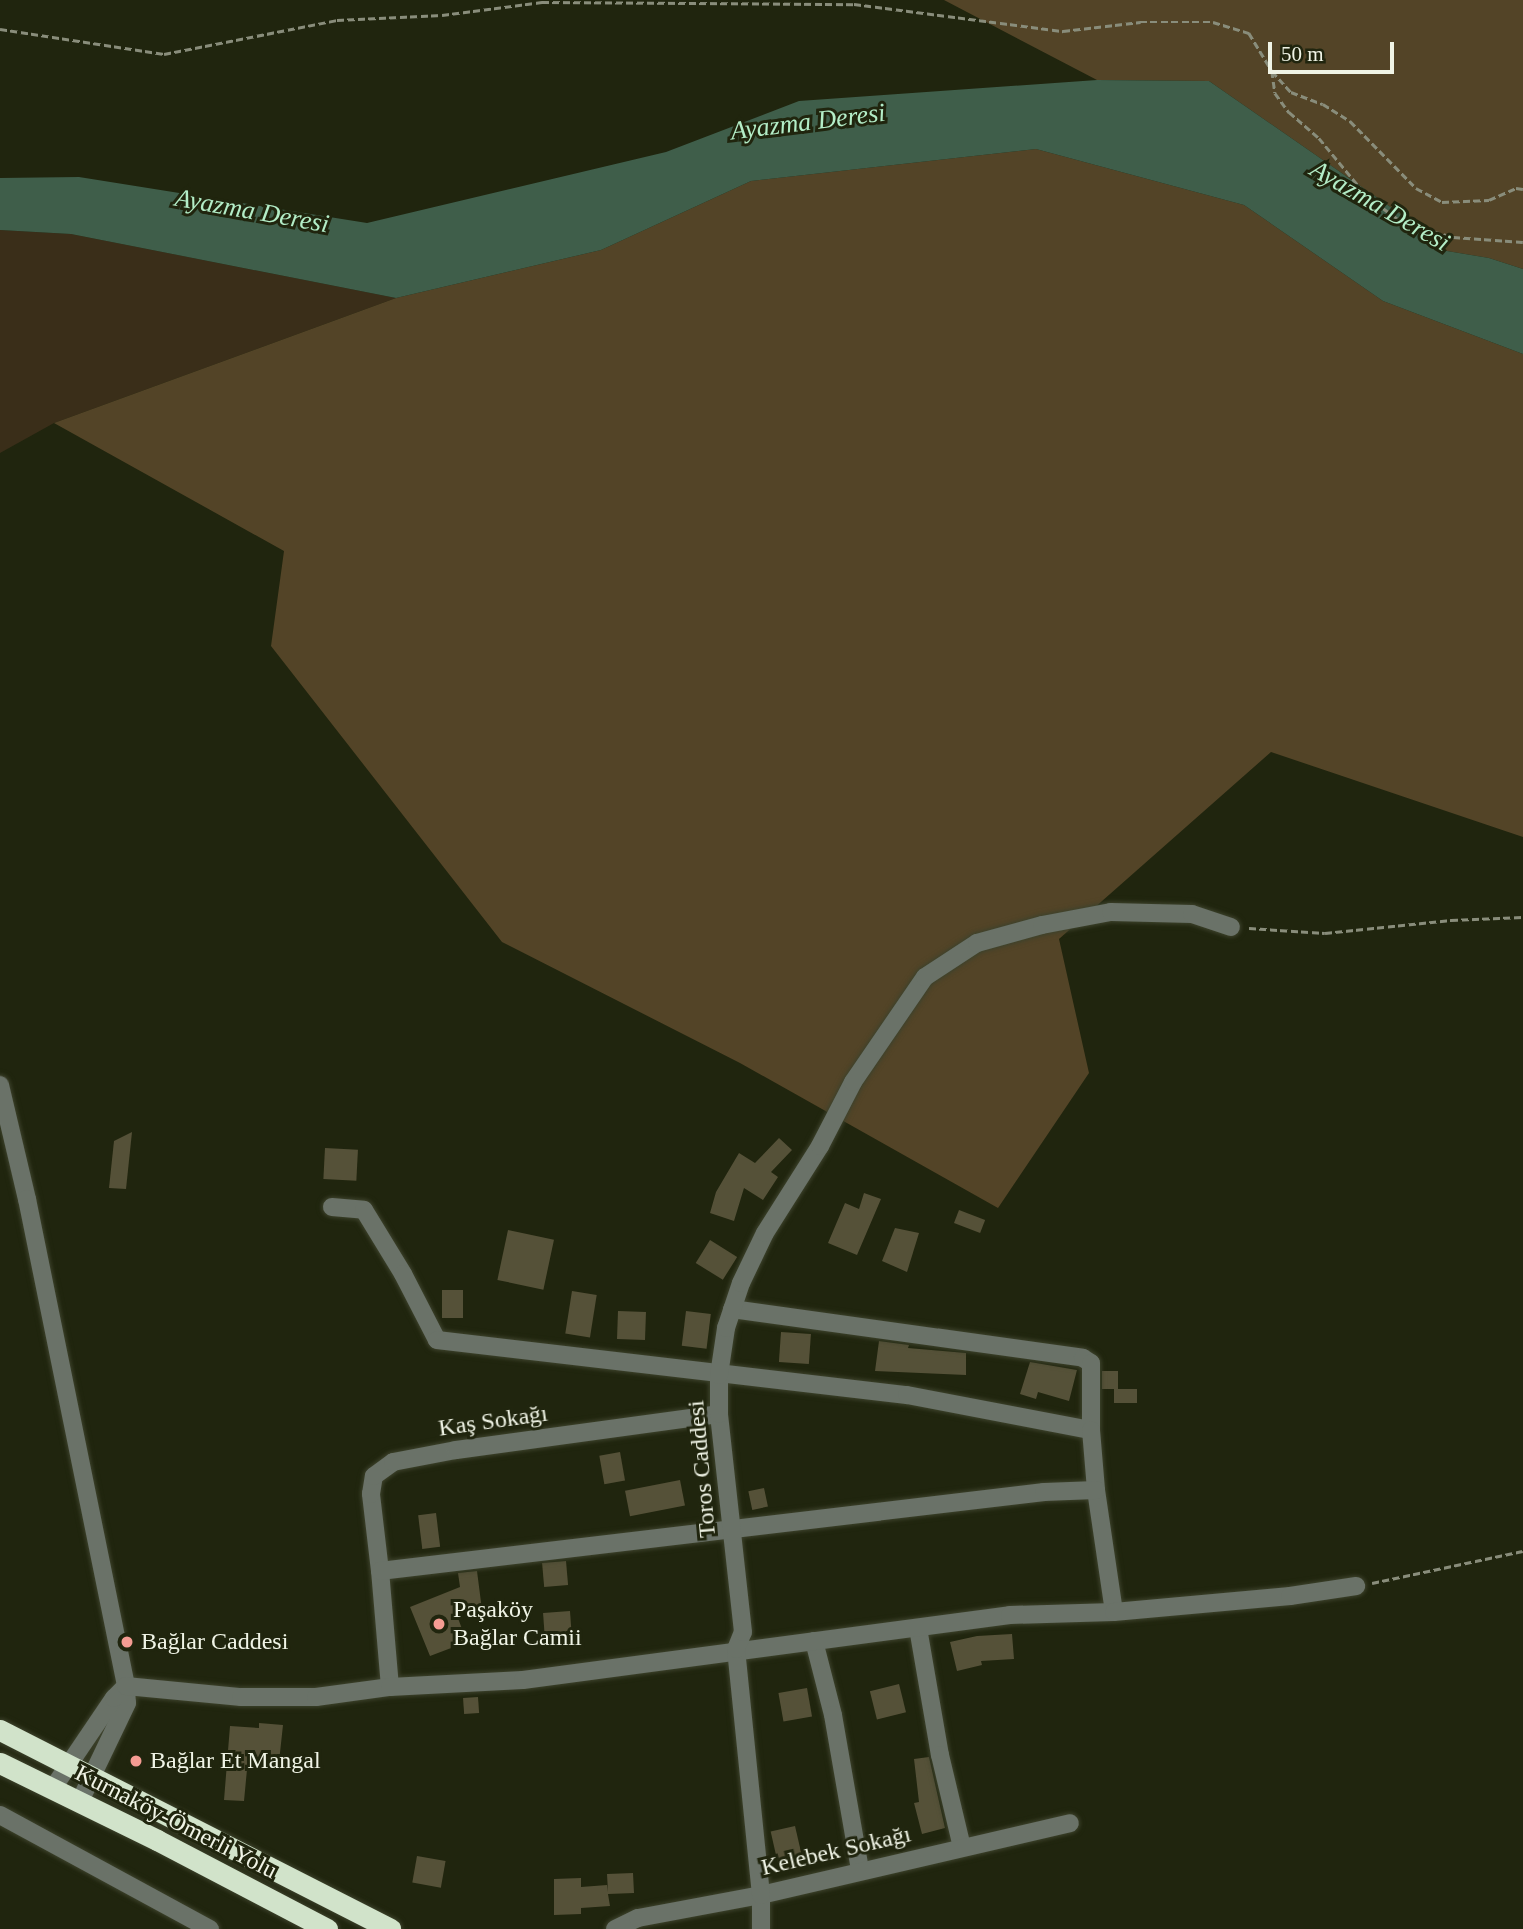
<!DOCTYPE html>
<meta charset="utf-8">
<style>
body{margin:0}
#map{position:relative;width:1523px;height:1929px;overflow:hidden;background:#20250e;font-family:Georgia,serif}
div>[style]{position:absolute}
.green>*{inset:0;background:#3a2e19}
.forest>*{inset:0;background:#534427}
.water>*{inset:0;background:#3f5e4a}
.building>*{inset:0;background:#555138;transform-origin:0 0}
.path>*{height:2.5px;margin-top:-1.25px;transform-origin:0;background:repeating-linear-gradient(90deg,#898d7b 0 7px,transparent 0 10.5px)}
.roads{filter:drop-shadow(0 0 2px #3d422c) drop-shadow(0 0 2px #3d422c)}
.minor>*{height:18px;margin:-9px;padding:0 9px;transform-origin:9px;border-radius:9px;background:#6a7268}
.highway>*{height:21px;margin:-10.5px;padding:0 10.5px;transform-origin:10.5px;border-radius:10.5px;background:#d1e3ca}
.dots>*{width:19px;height:19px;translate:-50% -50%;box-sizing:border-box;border:4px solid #20250e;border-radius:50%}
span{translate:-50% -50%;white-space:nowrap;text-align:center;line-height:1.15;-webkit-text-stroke:6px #20250e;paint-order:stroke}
.street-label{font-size:24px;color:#f0f4e6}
.poi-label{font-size:24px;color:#f0f4e6}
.left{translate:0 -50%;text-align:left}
.water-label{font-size:26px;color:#b3edc7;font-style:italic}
.scale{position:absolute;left:1268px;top:42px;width:126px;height:32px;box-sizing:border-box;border:4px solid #f0f4e6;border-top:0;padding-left:9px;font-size:21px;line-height:24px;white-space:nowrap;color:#f0f4e6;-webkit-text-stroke:5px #20250e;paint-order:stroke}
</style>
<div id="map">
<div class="green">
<i style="clip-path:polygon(0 230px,71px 234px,396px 298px,54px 423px,0 453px)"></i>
</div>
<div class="forest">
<i style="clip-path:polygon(944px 0,1523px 0,1523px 269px,1489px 258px,1441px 250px,1428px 233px,1209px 81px,1097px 80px)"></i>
<i style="clip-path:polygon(1036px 149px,1244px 205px,1383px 301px,1523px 354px,1523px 837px,1271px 752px,1059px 939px,1089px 1073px,998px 1208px,740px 1063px,502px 942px,271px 646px,284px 551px,54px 423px,396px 298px,601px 250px,751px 181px)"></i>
</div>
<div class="water">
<i style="clip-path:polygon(1097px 80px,1209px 81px,1428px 233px,1441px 250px,1489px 258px,1523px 269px,1523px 354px,1383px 301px,1244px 205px,1036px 149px,751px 181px,601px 250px,396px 298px,71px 234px,0 230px,0 178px,79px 177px,367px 223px,666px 152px,799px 101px)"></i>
</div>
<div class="building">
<i style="clip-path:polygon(132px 1132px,126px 1189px,109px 1188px,114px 1141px)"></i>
<i style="clip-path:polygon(779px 1138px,792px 1150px,771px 1172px,778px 1177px,763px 1200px,744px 1188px,734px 1221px,710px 1213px,716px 1192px,739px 1153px,755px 1163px)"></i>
<i style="left:325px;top:1148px;width:33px;height:31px;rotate:3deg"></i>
<i style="clip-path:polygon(864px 1193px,881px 1199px,857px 1255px,828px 1243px,845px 1203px,859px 1209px)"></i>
<i style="left:959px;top:1210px;width:28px;height:14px;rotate:21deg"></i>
<i style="clip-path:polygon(895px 1228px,919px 1233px,907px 1272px,882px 1261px)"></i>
<i style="left:508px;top:1230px;width:47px;height:51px;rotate:12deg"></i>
<i style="left:710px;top:1240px;width:32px;height:27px;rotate:32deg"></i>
<i style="left:442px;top:1290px;width:21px;height:28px"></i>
<i style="left:572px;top:1291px;width:25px;height:43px;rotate:9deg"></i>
<i style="left:618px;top:1311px;width:28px;height:28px;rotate:2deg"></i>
<i style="left:686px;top:1311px;width:25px;height:35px;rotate:7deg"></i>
<i style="left:781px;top:1332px;width:30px;height:30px;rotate:4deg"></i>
<i style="clip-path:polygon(879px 1341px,909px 1345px,908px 1348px,966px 1353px,966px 1375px,875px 1371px)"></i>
<i style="clip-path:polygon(1030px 1362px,1077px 1370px,1069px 1401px,1038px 1392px,1036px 1399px,1020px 1394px)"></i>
<i style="left:1102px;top:1371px;width:16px;height:18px"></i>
<i style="left:1137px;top:1389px;width:14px;height:23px;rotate:90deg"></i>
<i style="left:620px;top:1452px;width:29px;height:21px;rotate:80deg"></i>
<i style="left:680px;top:1480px;width:26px;height:56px;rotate:79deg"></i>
<i style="left:764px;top:1488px;width:19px;height:16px;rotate:78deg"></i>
<i style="left:436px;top:1513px;width:34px;height:18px;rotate:83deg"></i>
<i style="left:566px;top:1561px;width:24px;height:24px;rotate:85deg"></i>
<i style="clip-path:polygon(477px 1571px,482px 1610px,456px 1613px,467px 1642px,430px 1656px,410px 1607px,460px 1587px,458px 1573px)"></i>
<i style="left:570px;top:1611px;width:30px;height:27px;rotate:86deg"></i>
<i style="clip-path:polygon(1012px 1634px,1014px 1659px,981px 1661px,982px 1665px,957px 1671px,950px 1642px,977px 1636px)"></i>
<i style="left:899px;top:1684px;width:29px;height:30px;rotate:76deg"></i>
<i style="left:807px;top:1688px;width:29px;height:29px;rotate:80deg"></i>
<i style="left:478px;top:1697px;width:16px;height:15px;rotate:86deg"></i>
<i style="clip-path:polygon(259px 1723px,283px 1725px,279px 1762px,248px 1759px,244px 1801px,224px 1800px,230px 1726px,259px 1728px)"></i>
<i style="clip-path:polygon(929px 1757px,945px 1828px,922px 1834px,914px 1803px,919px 1802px,914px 1759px)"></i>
<i style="left:795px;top:1826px;width:37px;height:25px;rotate:77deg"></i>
<i style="left:417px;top:1856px;width:29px;height:27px;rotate:10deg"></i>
<i style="clip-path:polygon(633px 1873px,634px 1893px,608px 1894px,610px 1906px,581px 1908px,581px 1914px,554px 1915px,554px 1879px,581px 1878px,581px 1887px,607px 1885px,608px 1892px,607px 1874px)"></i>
</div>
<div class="path">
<i style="left:0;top:29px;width:166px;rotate:8.7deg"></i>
<i style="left:164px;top:54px;width:176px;rotate:-11.1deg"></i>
<i style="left:337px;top:20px;width:105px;rotate:-2.7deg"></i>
<i style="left:442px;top:15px;width:101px;rotate:-7.4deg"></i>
<i style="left:542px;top:2px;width:312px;rotate:0.4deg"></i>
<i style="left:854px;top:4px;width:211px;rotate:7.4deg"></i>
<i style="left:1063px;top:31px;width:78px;rotate:-6.7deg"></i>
<i style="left:1140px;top:22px;width:73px"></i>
<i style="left:1213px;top:22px;width:38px;rotate:17deg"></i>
<i style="left:1249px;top:33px;width:44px;rotate:58.8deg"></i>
<i style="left:1272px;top:71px;width:28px;rotate:48deg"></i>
<i style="left:1291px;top:92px;width:34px;rotate:21deg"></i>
<i style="left:1323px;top:104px;width:32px;rotate:32deg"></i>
<i style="left:1350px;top:121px;width:94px;rotate:45.4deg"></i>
<i style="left:1416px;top:188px;width:30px;rotate:28deg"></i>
<i style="left:1442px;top:202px;width:47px;rotate:-2.4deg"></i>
<i style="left:1489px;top:200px;width:30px;rotate:-24deg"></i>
<i style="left:1516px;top:188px;width:7px;rotate:8deg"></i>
<i style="left:1272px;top:71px;width:22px;rotate:82deg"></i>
<i style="left:1275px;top:93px;width:24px;rotate:54deg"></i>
<i style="left:1289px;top:112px;width:40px;rotate:41deg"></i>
<i style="left:1319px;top:138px;width:75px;rotate:50.4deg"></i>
<i style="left:1367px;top:196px;width:45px;rotate:36.9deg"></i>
<i style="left:1403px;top:223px;width:52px;rotate:15.6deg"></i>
<i style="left:1453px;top:237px;width:70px;rotate:4.1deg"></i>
<i style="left:1249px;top:928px;width:76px;rotate:3.8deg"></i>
<i style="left:1325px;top:933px;width:127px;rotate:-5.9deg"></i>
<i style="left:1451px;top:920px;width:72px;rotate:-2.4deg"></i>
<i style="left:1372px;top:1583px;width:154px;rotate:-12deg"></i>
</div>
<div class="roads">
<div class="minor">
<i style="left:0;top:1085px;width:117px;rotate:76.7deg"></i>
<i style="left:27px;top:1199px;width:497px;rotate:78.5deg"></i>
<i style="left:126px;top:1686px;width:17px;rotate:87deg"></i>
<i style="left:127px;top:1703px;width:109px;rotate:115.6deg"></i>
<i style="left:332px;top:1207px;width:32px;rotate:5deg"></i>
<i style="left:364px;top:1210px;width:75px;rotate:58.6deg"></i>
<i style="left:403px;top:1274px;width:74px;rotate:62.7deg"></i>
<i style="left:437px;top:1340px;width:473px;rotate:6.7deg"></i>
<i style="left:907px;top:1395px;width:187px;rotate:10.8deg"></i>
<i style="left:732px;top:1309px;width:354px;rotate:7.9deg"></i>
<i style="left:1083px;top:1358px;width:9px;rotate:32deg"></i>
<i style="left:1091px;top:1363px;width:67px;rotate:90deg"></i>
<i style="left:1091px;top:1430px;width:60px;rotate:85.2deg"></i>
<i style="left:1096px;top:1490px;width:123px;rotate:81.6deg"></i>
<i style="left:380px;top:1571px;width:78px;rotate:-96.7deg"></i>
<i style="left:371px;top:1494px;width:18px;rotate:-81deg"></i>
<i style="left:374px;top:1476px;width:24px;rotate:-36deg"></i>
<i style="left:393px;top:1462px;width:64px;rotate:-10.8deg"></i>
<i style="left:456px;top:1450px;width:265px;rotate:-7.8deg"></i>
<i style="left:918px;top:1628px;width:129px;rotate:80.2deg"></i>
<i style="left:940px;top:1755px;width:95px;rotate:76.6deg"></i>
<i style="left:814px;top:1641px;width:76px;rotate:75.6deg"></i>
<i style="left:833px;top:1715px;width:157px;rotate:80.1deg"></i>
<i style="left:390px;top:1687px;width:116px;rotate:-94.9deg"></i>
<i style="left:380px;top:1571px;width:669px;rotate:-6.78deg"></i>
<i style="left:1044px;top:1492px;width:52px;rotate:-2.2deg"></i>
<i style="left:53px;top:1788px;width:109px;rotate:-55.9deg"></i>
<i style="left:114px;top:1698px;width:17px;rotate:-45deg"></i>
<i style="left:126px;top:1686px;width:116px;rotate:5.5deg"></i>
<i style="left:241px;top:1697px;width:75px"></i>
<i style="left:316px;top:1697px;width:75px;rotate:-7.7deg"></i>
<i style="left:390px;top:1687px;width:133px;rotate:-3deg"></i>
<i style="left:523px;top:1680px;width:491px;rotate:-7.6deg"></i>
<i style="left:1010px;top:1615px;width:104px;rotate:-1.7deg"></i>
<i style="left:1114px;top:1612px;width:177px;rotate:-5.2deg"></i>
<i style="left:1290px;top:1596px;width:67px;rotate:-8.6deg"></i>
<i style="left:0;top:1815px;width:239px;rotate:28.5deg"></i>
<i style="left:615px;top:1929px;width:25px;rotate:-26deg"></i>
<i style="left:638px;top:1918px;width:125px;rotate:-10.6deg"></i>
<i style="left:761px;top:1895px;width:317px;rotate:-13.1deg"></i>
<i style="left:761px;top:1929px;width:34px;rotate:-90deg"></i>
<i style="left:761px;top:1895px;width:247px;rotate:-95.8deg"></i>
<i style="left:736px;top:1649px;width:18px;rotate:-68deg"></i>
<i style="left:743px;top:1632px;width:219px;rotate:-96.3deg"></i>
<i style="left:719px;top:1414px;width:39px;rotate:-90deg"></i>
<i style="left:719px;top:1375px;width:48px;rotate:-81.5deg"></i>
<i style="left:726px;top:1328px;width:47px;rotate:-71.6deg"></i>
<i style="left:741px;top:1283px;width:55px;rotate:-64.4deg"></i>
<i style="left:765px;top:1233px;width:103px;rotate:-57.7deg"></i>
<i style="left:820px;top:1146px;width:72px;rotate:-62.7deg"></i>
<i style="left:853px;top:1082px;width:127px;rotate:-55.6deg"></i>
<i style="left:925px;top:977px;width:62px;rotate:-33.2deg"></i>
<i style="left:977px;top:943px;width:67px;rotate:-15.5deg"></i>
<i style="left:1042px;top:925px;width:70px;rotate:-10.7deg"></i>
<i style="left:1111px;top:912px;width:81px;rotate:1.4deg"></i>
<i style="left:1192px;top:914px;width:41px;rotate:18.4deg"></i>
</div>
<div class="highway">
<i style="left:0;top:1730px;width:438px;rotate:27deg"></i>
<i style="left:0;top:1763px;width:175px;rotate:26.1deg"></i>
<i style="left:157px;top:1840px;width:192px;rotate:27.6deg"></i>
</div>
</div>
<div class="dots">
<i style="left:439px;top:1624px;background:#f59c93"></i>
<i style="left:127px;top:1642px;background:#f59c93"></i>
<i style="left:136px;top:1761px;background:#f59c93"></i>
</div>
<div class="street-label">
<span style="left:493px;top:1421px;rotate:-8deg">Kaş Sokağı</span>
<span style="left:702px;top:1469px;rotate:-95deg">Toros Caddesi</span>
<span style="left:176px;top:1822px;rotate:27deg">Kurnaköy-Ömerli Yolu</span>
<span style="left:836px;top:1851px;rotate:-13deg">Kelebek Sokağı</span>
</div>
<div class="poi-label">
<span class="left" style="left:453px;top:1624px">Paşaköy<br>Bağlar Camii</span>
<span class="left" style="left:141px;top:1642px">Bağlar Caddesi</span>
<span class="left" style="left:150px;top:1761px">Bağlar Et Mangal</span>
</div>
<div class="water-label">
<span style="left:808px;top:122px;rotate:-7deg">Ayazma Deresi</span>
<span style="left:1380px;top:206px;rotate:30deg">Ayazma Deresi</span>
<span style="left:252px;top:211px;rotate:10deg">Ayazma Deresi</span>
</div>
<div class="scale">50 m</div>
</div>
